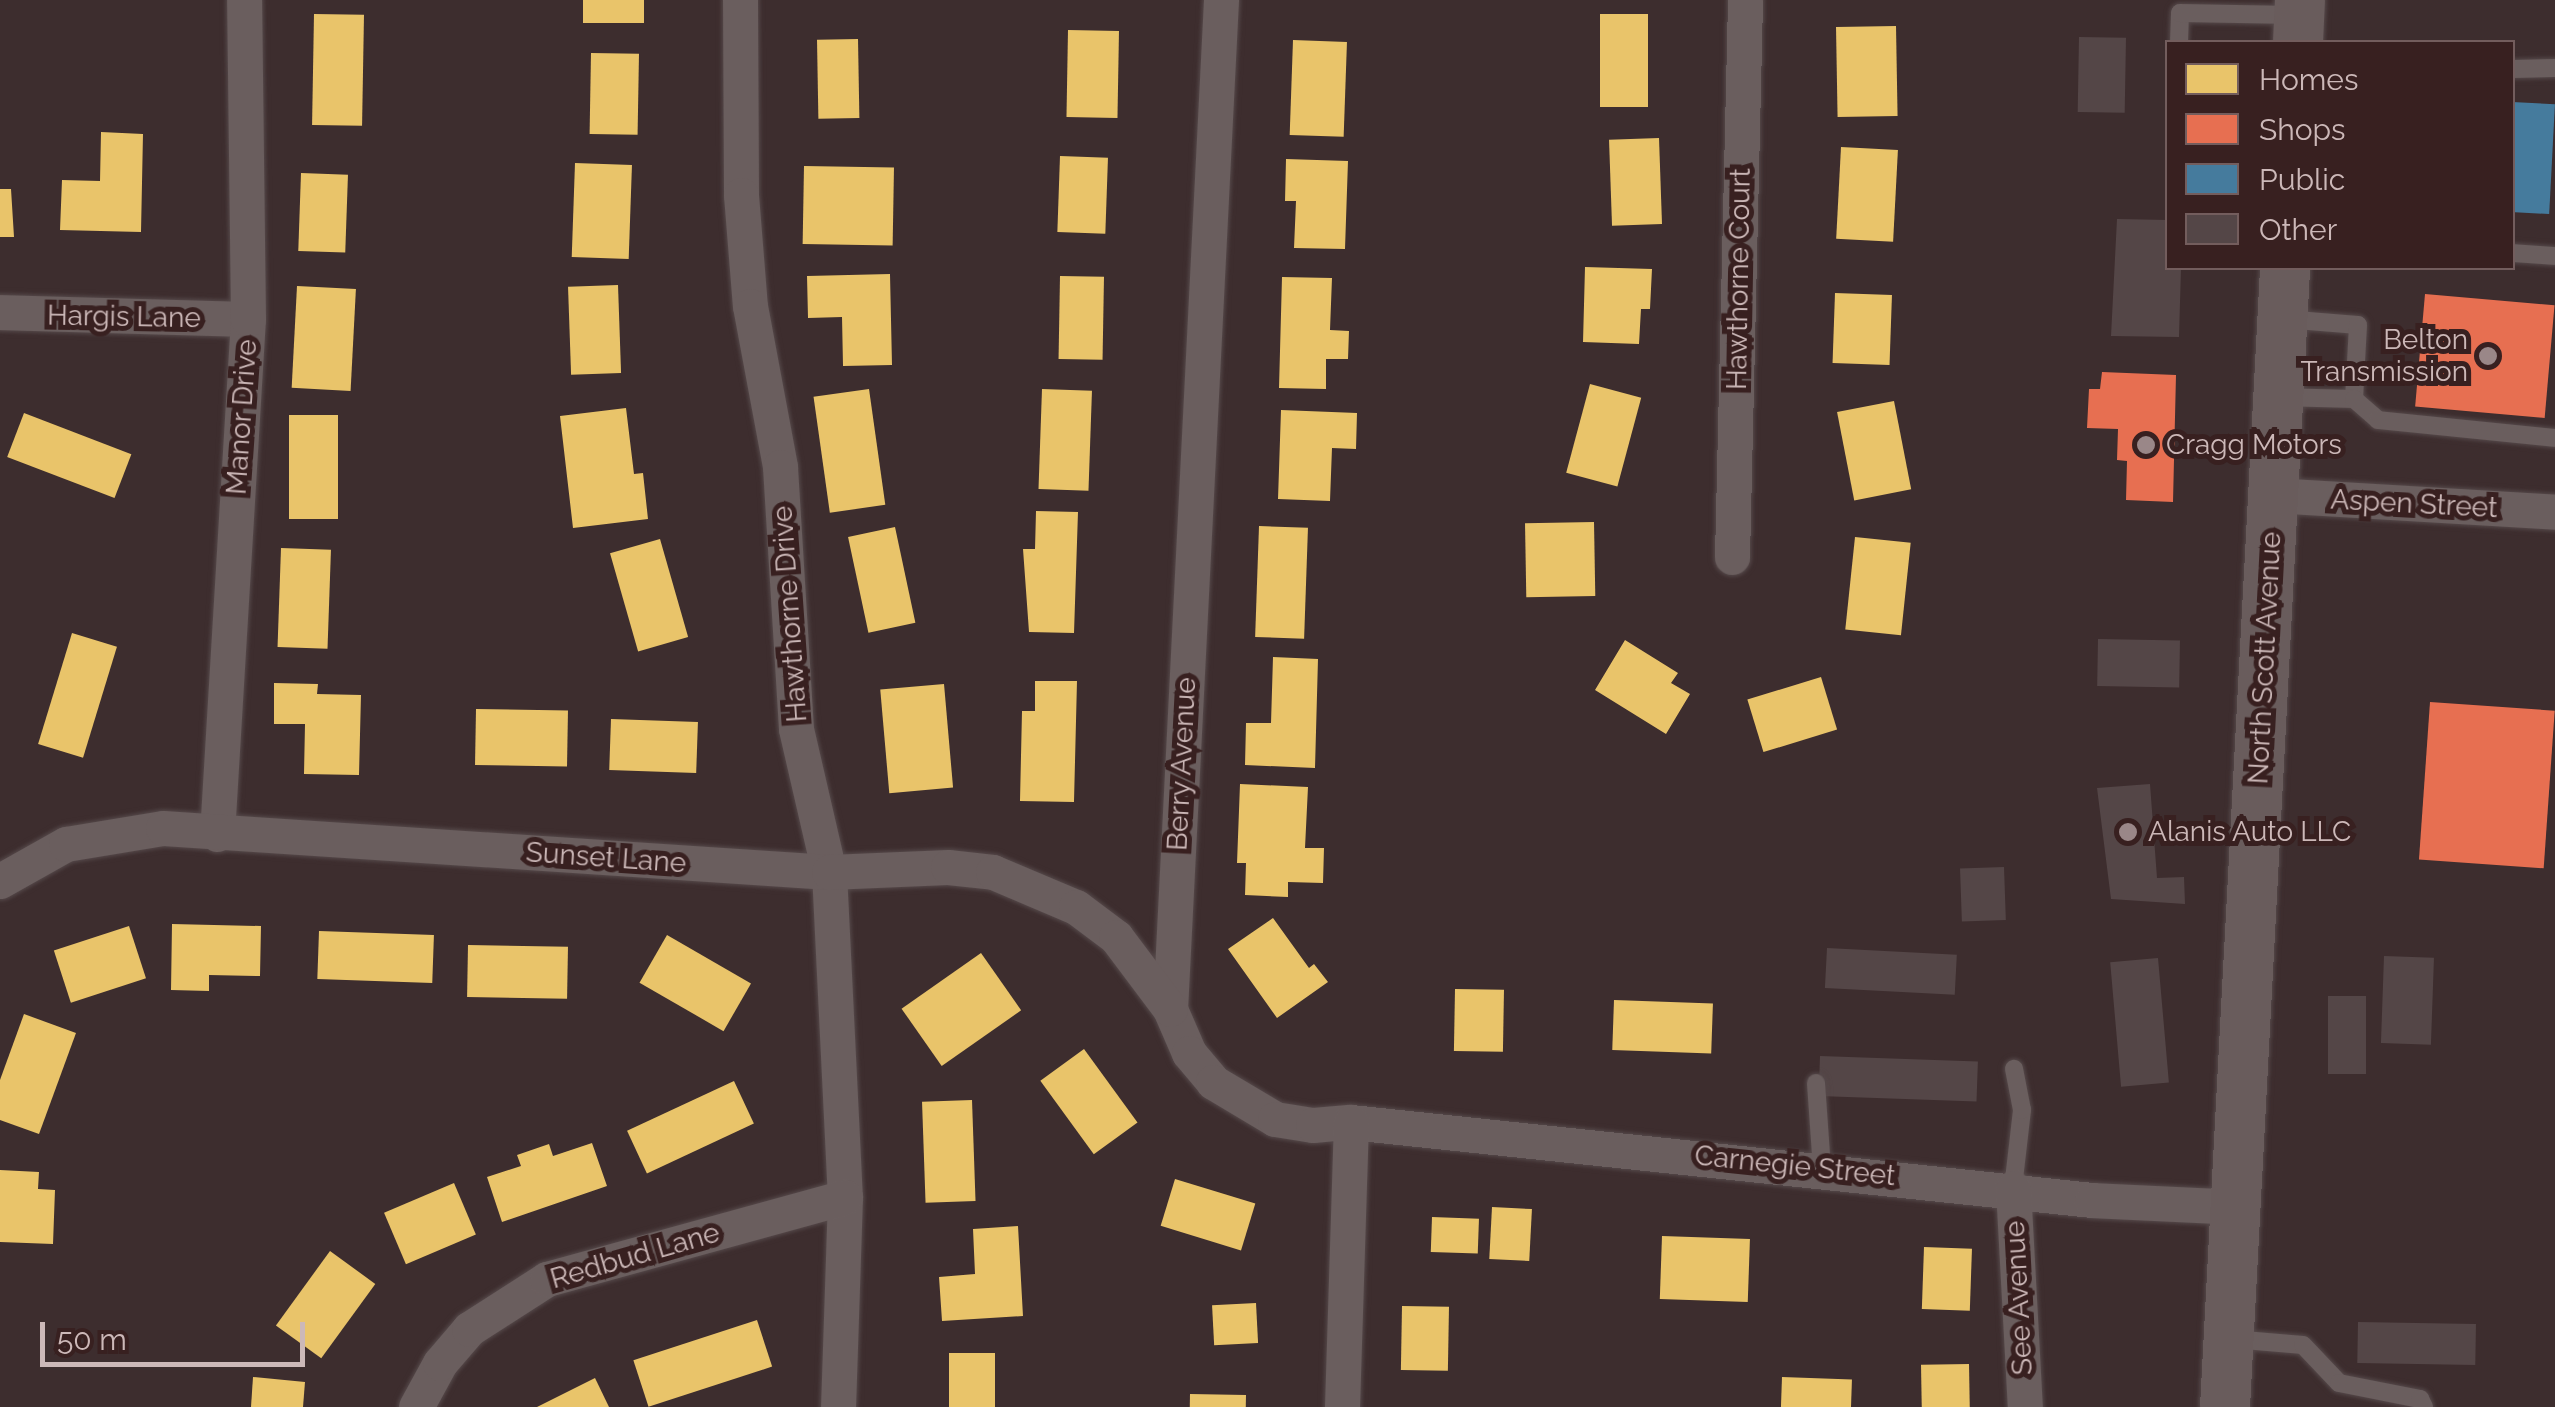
<!DOCTYPE html>
<style>
body{margin:0}
#map{position:relative;width:2555px;height:1407px;overflow:hidden;background:#3d2d2e;font-family:Raleway,sans-serif}
div>[style]{position:absolute}
.homes>*{inset:0;background:#e9c46a;transform-origin:0 0}
.shops>*{inset:0;background:#e76f51;transform-origin:0 0}
.public>*{inset:0;background:#457b9d;transform-origin:0 0}
.building>*{inset:0;background:#544647;transform-origin:0 0}
.roads{filter:drop-shadow(0 0 2px #55494a) drop-shadow(0 0 2px #55494a)}
.lane>*{height:18px;margin:-9px;padding:0 9px;transform-origin:9px;border-radius:9px;background:#6a5e5e}
.street>*{height:35px;margin:-17.5px;padding:0 17.5px;transform-origin:17.5px;border-radius:17.5px;background:#6a5e5e}
.secondary>*{height:50px;margin:-25px;padding:0 25px;transform-origin:25px;border-radius:25px;background:#695c5c}
.dots>*{width:28px;height:28px;translate:-50% -50%;box-sizing:border-box;border:5px solid #382020;border-radius:50%}
span{translate:-50% -50%;white-space:nowrap;text-align:center;line-height:1.15;-webkit-text-stroke:10px #382020;paint-order:stroke}
.street-label{font-size:28px;color:#ccb8b8}
.poi-label{font-size:28px;color:#ccb8b8}
.right{translate:-100% -50%;text-align:right}
.left{translate:0 -50%;text-align:left}
.legend{position:absolute;left:2165px;top:40px;width:350px;height:230px;box-sizing:border-box;background:#382020;border:2px solid #735d5d;margin:0;padding:12px 18px;list-style:none;font-size:30px;color:#ccb8b8}
.legend li{display:flex;align-items:center;gap:20px;height:50px}
.legend b{width:50px;border:2px solid #735d5d}
.scale{position:absolute;left:40px;top:1322px;width:265px;height:45px;box-sizing:border-box;border:5px solid #ccb8b8;border-top:0;padding-left:12px;font-size:30px;line-height:35px;white-space:nowrap;color:#ccb8b8;-webkit-text-stroke:8px #382020;paint-order:stroke}
</style>
<div id="map">
<div class="homes">
<i style="left:583px;top:0;width:61px;height:23px"></i>
<i style="left:314px;top:14px;width:50px;height:111px;rotate:1deg"></i>
<i style="left:1600px;top:14px;width:48px;height:93px"></i>
<i style="left:1896px;top:26px;width:90px;height:60px;rotate:89deg"></i>
<i style="left:1068px;top:30px;width:51px;height:87px;rotate:1deg"></i>
<i style="left:858px;top:39px;width:79px;height:41px;rotate:89deg"></i>
<i style="left:1293px;top:40px;width:54px;height:95px;rotate:2deg"></i>
<i style="left:591px;top:53px;width:48px;height:81px;rotate:1deg"></i>
<i style="clip-path:polygon(101px 132px,143px 134px,141px 232px,60px 230px,62px 180px,100px 181px)"></i>
<i style="left:1659px;top:138px;width:86px;height:50px;rotate:88deg"></i>
<i style="left:1841px;top:147px;width:57px;height:92px;rotate:3deg"></i>
<i style="left:1060px;top:156px;width:48px;height:76px;rotate:2deg"></i>
<i style="clip-path:polygon(1286px 159px,1348px 161px,1345px 249px,1294px 248px,1296px 201px,1285px 201px)"></i>
<i style="left:575px;top:163px;width:57px;height:94px;rotate:2deg"></i>
<i style="left:804px;top:166px;width:90px;height:78px;rotate:1deg"></i>
<i style="left:301px;top:173px;width:47px;height:78px;rotate:2deg"></i>
<i style="clip-path:polygon(0 189px,11px 189px,14px 237px,0 237px)"></i>
<i style="clip-path:polygon(1585px 267px,1652px 269px,1650px 309px,1641px 309px,1639px 344px,1583px 342px)"></i>
<i style="clip-path:polygon(890px 274px,892px 365px,843px 366px,842px 317px,808px 318px,807px 276px)"></i>
<i style="left:1060px;top:276px;width:44px;height:83px;rotate:1deg"></i>
<i style="clip-path:polygon(1282px 277px,1332px 278px,1330px 330px,1349px 331px,1348px 359px,1326px 359px,1326px 389px,1279px 388px)"></i>
<i style="left:618px;top:285px;width:88px;height:50px;rotate:88deg"></i>
<i style="left:297px;top:286px;width:59px;height:102px;rotate:3deg"></i>
<i style="left:1835px;top:293px;width:57px;height:70px;rotate:2deg"></i>
<i style="left:1590px;top:384px;width:53px;height:92px;rotate:15deg"></i>
<i style="left:869px;top:389px;width:117px;height:56px;rotate:82deg"></i>
<i style="left:1042px;top:389px;width:50px;height:100px;rotate:2deg"></i>
<i style="left:1894px;top:401px;width:90px;height:58px;rotate:79deg"></i>
<i style="clip-path:polygon(626px 408px,634px 474px,643px 473px,648px 519px,573px 528px,560px 416px)"></i>
<i style="clip-path:polygon(1281px 410px,1357px 413px,1356px 449px,1332px 448px,1330px 501px,1278px 499px)"></i>
<i style="left:24px;top:413px;width:115px;height:47px;rotate:21deg"></i>
<i style="left:289px;top:415px;width:49px;height:104px"></i>
<i style="clip-path:polygon(1036px 511px,1078px 512px,1074px 633px,1029px 632px,1023px 549px,1035px 549px)"></i>
<i style="left:1594px;top:522px;width:74px;height:69px;rotate:89deg"></i>
<i style="left:1259px;top:526px;width:49px;height:111px;rotate:2deg"></i>
<i style="left:895px;top:527px;width:98px;height:48px;rotate:78deg"></i>
<i style="left:1855px;top:537px;width:56px;height:93px;rotate:6deg"></i>
<i style="left:660px;top:539px;width:102px;height:52px;rotate:74deg"></i>
<i style="left:281px;top:548px;width:50px;height:99px;rotate:2deg"></i>
<i style="left:72px;top:633px;width:47px;height:116px;rotate:17deg"></i>
<i style="clip-path:polygon(1625px 640px,1678px 673px,1671px 683px,1690px 694px,1666px 734px,1595px 690px)"></i>
<i style="clip-path:polygon(1273px 657px,1318px 659px,1315px 768px,1245px 765px,1246px 723px,1271px 723px)"></i>
<i style="left:1821px;top:677px;width:55px;height:77px;rotate:73deg"></i>
<i style="clip-path:polygon(1035px 681px,1077px 681px,1074px 802px,1020px 801px,1022px 711px,1035px 711px)"></i>
<i style="clip-path:polygon(274px 683px,318px 684px,317px 694px,361px 695px,359px 775px,304px 774px,305px 724px,274px 724px)"></i>
<i style="left:944px;top:684px;width:104px;height:64px;rotate:85deg"></i>
<i style="left:476px;top:709px;width:92px;height:56px;rotate:1deg"></i>
<i style="left:611px;top:719px;width:87px;height:51px;rotate:2deg"></i>
<i style="clip-path:polygon(1240px 784px,1308px 787px,1305px 848px,1324px 848px,1323px 883px,1288px 882px,1288px 897px,1245px 895px,1246px 863px,1237px 863px)"></i>
<i style="clip-path:polygon(1273px 918px,1309px 968px,1314px 964px,1328px 982px,1277px 1018px,1228px 949px)"></i>
<i style="clip-path:polygon(172px 924px,261px 926px,260px 976px,209px 975px,209px 991px,171px 990px)"></i>
<i style="left:129px;top:926px;width:55px;height:79px;rotate:72deg"></i>
<i style="left:319px;top:931px;width:115px;height:48px;rotate:2deg"></i>
<i style="left:667px;top:935px;width:97px;height:55px;rotate:30deg"></i>
<i style="left:468px;top:945px;width:100px;height:52px;rotate:1deg"></i>
<i style="left:981px;top:953px;width:70px;height:97px;rotate:55deg"></i>
<i style="left:1455px;top:989px;width:49px;height:62px;rotate:1deg"></i>
<i style="left:1614px;top:1000px;width:99px;height:50px;rotate:2deg"></i>
<i style="clip-path:polygon(24px 1014px,76px 1033px,39px 1134px,0 1120px,0 1080px)"></i>
<i style="left:1084px;top:1049px;width:91px;height:54px;rotate:54deg"></i>
<i style="left:734px;top:1081px;width:47px;height:118px;rotate:65deg"></i>
<i style="left:972px;top:1100px;width:101px;height:50px;rotate:88deg"></i>
<i style="clip-path:polygon(592px 1143px,607px 1186px,502px 1222px,487px 1177px,521px 1166px,517px 1155px,549px 1144px,553px 1156px)"></i>
<i style="clip-path:polygon(0 1170px,39px 1172px,38px 1189px,55px 1190px,53px 1244px,0 1242px)"></i>
<i style="left:1175px;top:1179px;width:84px;height:49px;rotate:17deg"></i>
<i style="left:454px;top:1183px;width:56px;height:76px;rotate:67deg"></i>
<i style="left:1492px;top:1207px;width:40px;height:52px;rotate:3deg"></i>
<i style="left:1432px;top:1217px;width:47px;height:35px;rotate:2deg"></i>
<i style="clip-path:polygon(1018px 1226px,1023px 1316px,942px 1321px,939px 1277px,975px 1274px,973px 1229px)"></i>
<i style="left:1662px;top:1236px;width:88px;height:63px;rotate:2deg"></i>
<i style="left:1924px;top:1247px;width:48px;height:62px;rotate:2deg"></i>
<i style="left:330px;top:1251px;width:56px;height:92px;rotate:36deg"></i>
<i style="left:1256px;top:1303px;width:40px;height:44px;rotate:87deg"></i>
<i style="left:1402px;top:1306px;width:47px;height:64px;rotate:1deg"></i>
<i style="left:757px;top:1320px;width:49px;height:130px;rotate:72deg"></i>
<i style="left:949px;top:1353px;width:46px;height:54px"></i>
<i style="left:1969px;top:1364px;width:43px;height:48px;rotate:89deg"></i>
<i style="clip-path:polygon(253px 1377px,305px 1382px,303px 1407px,251px 1407px)"></i>
<i style="left:1782px;top:1377px;width:70px;height:30px;rotate:2deg"></i>
<i style="clip-path:polygon(595px 1378px,609px 1407px,537px 1407px)"></i>
<i style="left:1190px;top:1394px;width:56px;height:13px;rotate:1deg"></i>
</div>
<div class="shops">
<i style="left:2425px;top:294px;width:130px;height:113px;rotate:5deg"></i>
<i style="clip-path:polygon(2102px 372px,2176px 375px,2173px 502px,2126px 500px,2127px 461px,2117px 460px,2118px 429px,2087px 428px,2089px 389px,2100px 389px)"></i>
<i style="left:2430px;top:702px;width:125px;height:158px;rotate:4deg"></i>
</div>
<div class="public">
<i style="left:2512px;top:102px;width:43px;height:110px;rotate:3deg"></i>
</div>
<div class="building">
<i style="left:2079px;top:37px;width:47px;height:75px;rotate:1deg"></i>
<i style="clip-path:polygon(2117px 219px,2168px 220px,2168px 268px,2181px 268px,2179px 337px,2111px 336px)"></i>
<i style="left:2098px;top:639px;width:82px;height:47px;rotate:1deg"></i>
<i style="clip-path:polygon(2150px 784px,2157px 878px,2184px 877px,2185px 904px,2111px 899px,2097px 788px)"></i>
<i style="left:2004px;top:867px;width:53px;height:44px;rotate:88deg"></i>
<i style="left:1827px;top:948px;width:130px;height:40px;rotate:3deg"></i>
<i style="left:2384px;top:956px;width:50px;height:87px;rotate:2deg"></i>
<i style="left:2158px;top:958px;width:125px;height:48px;rotate:85deg"></i>
<i style="left:2328px;top:996px;width:38px;height:78px"></i>
<i style="left:1820px;top:1056px;width:158px;height:40px;rotate:2deg"></i>
<i style="left:2358px;top:1322px;width:118px;height:41px;rotate:1deg"></i>
</div>
<div class="roads">
<div class="lane">
<i style="left:2179px;top:42px;width:29px;rotate:-88deg"></i>
<i style="left:2180px;top:13px;width:114px;rotate:1deg"></i>
<i style="left:2512px;top:69px;width:43px;rotate:-1.3deg"></i>
<i style="left:2512px;top:253px;width:43px;rotate:4deg"></i>
<i style="left:2284px;top:319px;width:74px;rotate:4.6deg"></i>
<i style="left:2358px;top:325px;width:74px;rotate:93.1deg"></i>
<i style="left:2279px;top:397px;width:75px;rotate:1.5deg"></i>
<i style="left:2354px;top:399px;width:32px;rotate:41deg"></i>
<i style="left:2378px;top:420px;width:178px;rotate:5.8deg"></i>
<i style="left:1816px;top:1083px;width:86px;rotate:86deg"></i>
<i style="left:2013px;top:1188px;width:79px;rotate:-83.4deg"></i>
<i style="left:2022px;top:1110px;width:42px;rotate:-101deg"></i>
<i style="left:2232px;top:1339px;width:71px;rotate:4.8deg"></i>
<i style="left:2303px;top:1345px;width:52px;rotate:46.5deg"></i>
<i style="left:2339px;top:1383px;width:83px;rotate:11.2deg"></i>
<i style="left:2420px;top:1399px;width:9px;rotate:63deg"></i>
</div>
<div class="street">
<i style="left:740px;top:0;width:195px;rotate:89.7deg"></i>
<i style="left:741px;top:195px;width:111px;rotate:85.4deg"></i>
<i style="left:750px;top:306px;width:164px;rotate:79.4deg"></i>
<i style="left:780px;top:467px;width:262px;rotate:86.5deg"></i>
<i style="left:796px;top:729px;width:147px;rotate:77deg"></i>
<i style="left:829px;top:872px;width:325px;rotate:87.2deg"></i>
<i style="left:845px;top:1197px;width:210px;rotate:91.9deg"></i>
<i style="left:1221px;top:0;width:1010px;rotate:92.89deg"></i>
<i style="left:1170px;top:1009px;width:48px;rotate:66.6deg"></i>
<i style="left:1189px;top:1053px;width:38px;rotate:50deg"></i>
<i style="left:1213px;top:1082px;width:72px;rotate:30.8deg"></i>
<i style="left:1275px;top:1119px;width:38px;rotate:9deg"></i>
<i style="left:1313px;top:1125px;width:38px;rotate:-5deg"></i>
<i style="left:1351px;top:1122px;width:745px;rotate:6.01deg"></i>
<i style="left:2092px;top:1200px;width:146px;rotate:2.7deg"></i>
<i style="left:0;top:312px;width:248px;rotate:1.6deg"></i>
<i style="left:2273px;top:495px;width:283px;rotate:3.4deg"></i>
<i style="left:1732px;top:557px;width:557px;rotate:-88.66deg"></i>
<i style="left:217px;top:834px;width:516px;rotate:-86.56deg"></i>
<i style="left:248px;top:319px;width:319px;rotate:-90.7deg"></i>
<i style="left:0;top:881px;width:76px;rotate:-29.3deg"></i>
<i style="left:66px;top:844px;width:98px;rotate:-9.4deg"></i>
<i style="left:163px;top:828px;width:667px;rotate:3.78deg"></i>
<i style="left:829px;top:872px;width:119px;rotate:-2.4deg"></i>
<i style="left:948px;top:867px;width:45px;rotate:6.3deg"></i>
<i style="left:993px;top:872px;width:90px;rotate:22.9deg"></i>
<i style="left:1076px;top:907px;width:50px;rotate:36.9deg"></i>
<i style="left:1116px;top:937px;width:90px;rotate:53.1deg"></i>
<i style="left:2013px;top:1188px;width:219px;rotate:86.9deg"></i>
<i style="left:416px;top:1407px;width:50px;rotate:-61.4deg"></i>
<i style="left:440px;top:1363px;width:45px;rotate:-49.5deg"></i>
<i style="left:469px;top:1329px;width:93px;rotate:-32.7deg"></i>
<i style="left:547px;top:1279px;width:309px;rotate:-15.4deg"></i>
<i style="left:1342px;top:1407px;width:285px;rotate:-88.2deg"></i>
</div>
<div class="secondary">
<i style="left:2298px;top:42px;width:42px;rotate:-87.3deg"></i>
<i style="left:2225px;top:1407px;width:1141px;rotate:-86.98deg"></i>
</div>
</div>
<div class="dots">
<i style="left:2488px;top:356px;background:#9a8788"></i>
<i style="left:2146px;top:445px;background:#9a8788"></i>
<i style="left:2128px;top:832px;background:#9a8788"></i>
</div>
<div class="street-label">
<span style="left:1739px;top:279px;rotate:-89deg">Hawthorne Court</span>
<span style="left:124px;top:317px;rotate:1deg">Hargis Lane</span>
<span style="left:242px;top:417px;rotate:-86deg">Manor Drive</span>
<span style="left:2414px;top:504px;rotate:3deg">Aspen Street</span>
<span style="left:790px;top:614px;rotate:-94deg">Hawthorne Drive</span>
<span style="left:2265px;top:658px;rotate:-87deg">North Scott Avenue</span>
<span style="left:1182px;top:764px;rotate:-87deg">Berry Avenue</span>
<span style="left:606px;top:858px;rotate:4deg">Sunset Lane</span>
<span style="left:1795px;top:1166px;rotate:6deg">Carnegie Street</span>
<span style="left:635px;top:1256px;rotate:-16deg">Redbud Lane</span>
<span style="left:2019px;top:1298px;rotate:-93deg">See Avenue</span>
</div>
<div class="poi-label">
<span class="right" style="left:2468px;top:356px">Belton<br>Transmission</span>
<span class="left" style="left:2166px;top:445px">Cragg Motors</span>
<span class="left" style="left:2148px;top:832px">Alanis Auto LLC</span>
</div>
<ul class="legend">
<li><b style="height:28px;background:#e9c46a"></b>Homes</li>
<li><b style="height:28px;background:#e76f51"></b>Shops</li>
<li><b style="height:28px;background:#457b9d"></b>Public</li>
<li><b style="height:28px;background:#544647"></b>Other</li>
</ul>
<div class="scale">50 m</div>
</div>
